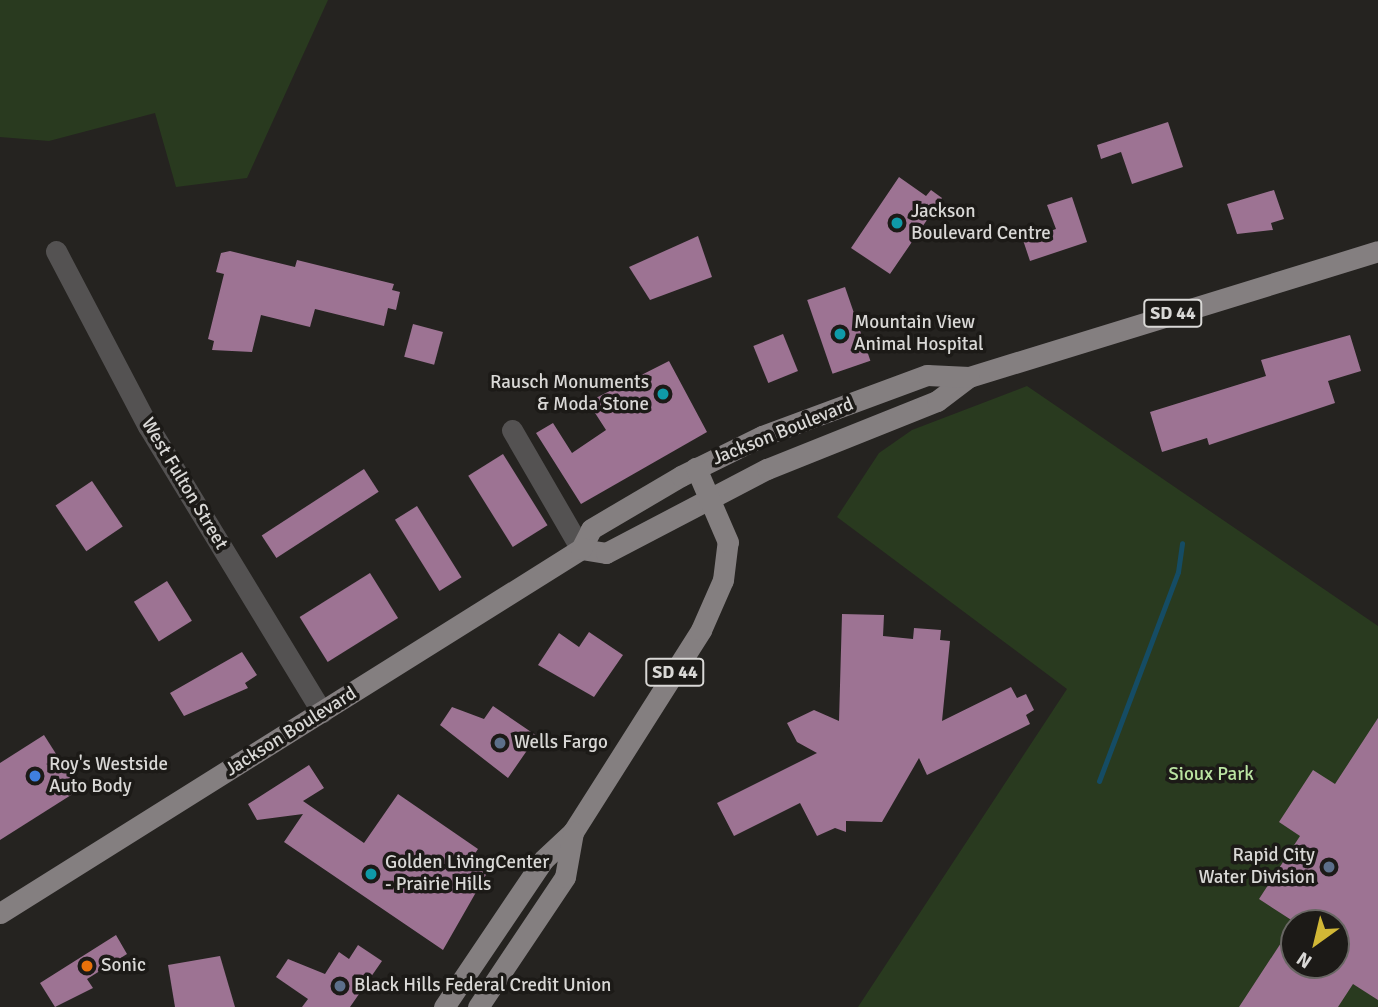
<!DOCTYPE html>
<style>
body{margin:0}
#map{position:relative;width:1378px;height:1007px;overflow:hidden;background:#252320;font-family:Signika,sans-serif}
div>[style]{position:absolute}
.green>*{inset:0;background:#293a1f}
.stream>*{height:5px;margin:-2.5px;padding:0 2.5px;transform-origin:2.5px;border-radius:2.5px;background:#154c64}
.building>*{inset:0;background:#9d7393;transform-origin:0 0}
.minor>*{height:21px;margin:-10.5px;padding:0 10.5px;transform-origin:10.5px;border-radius:10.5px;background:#545252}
.major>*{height:21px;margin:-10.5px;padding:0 10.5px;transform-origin:10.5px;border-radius:10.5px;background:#847f80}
.dots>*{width:19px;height:19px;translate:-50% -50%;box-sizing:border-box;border:4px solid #1c1a17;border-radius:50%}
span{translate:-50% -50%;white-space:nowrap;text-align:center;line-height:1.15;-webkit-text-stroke:7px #1c1a17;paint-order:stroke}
.shield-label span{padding:2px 5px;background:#1c1a17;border:2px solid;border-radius:5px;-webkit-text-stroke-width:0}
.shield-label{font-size:18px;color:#d9d8d6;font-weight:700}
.poi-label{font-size:19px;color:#d9d8d6}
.left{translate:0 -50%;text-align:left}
.right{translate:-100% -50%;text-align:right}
.street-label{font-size:19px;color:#d9d8d6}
.park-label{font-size:19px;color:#bae4a2}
.north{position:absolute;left:1280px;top:909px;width:70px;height:70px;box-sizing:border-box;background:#1c1a17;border:2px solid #686663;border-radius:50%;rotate:214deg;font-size:19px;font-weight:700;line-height:28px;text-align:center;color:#d9d8d6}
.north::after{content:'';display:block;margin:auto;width:24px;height:32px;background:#d1b736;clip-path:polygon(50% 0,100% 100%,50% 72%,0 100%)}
</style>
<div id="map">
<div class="green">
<i style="clip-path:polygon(0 0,328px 0,247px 178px,176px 187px,155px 113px,49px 141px,0 137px)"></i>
<i style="clip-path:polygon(evenodd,1027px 386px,1378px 626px,1378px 1007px,858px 1007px,1067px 689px,837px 517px,879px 453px,912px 430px,1027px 386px,1294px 923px,1336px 923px,1336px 965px,1294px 965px,1294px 923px)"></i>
</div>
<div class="stream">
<i style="left:1099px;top:781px;width:223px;rotate:-69.3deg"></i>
<i style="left:1178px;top:572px;width:29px;rotate:-82deg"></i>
</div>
<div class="building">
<i style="clip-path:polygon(1168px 122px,1183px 167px,1132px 184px,1121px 152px,1101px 159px,1097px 145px)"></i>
<i style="clip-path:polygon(899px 177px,926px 196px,931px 190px,942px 198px,890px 274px,851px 248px)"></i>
<i style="clip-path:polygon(1274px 190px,1284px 219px,1271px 223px,1273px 230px,1237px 234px,1227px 204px)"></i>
<i style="clip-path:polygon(1072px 197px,1087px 242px,1030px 261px,1023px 240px,1056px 229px,1047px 205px)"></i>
<i style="clip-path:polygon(698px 236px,712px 277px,650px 300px,629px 267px)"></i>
<i style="clip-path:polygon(230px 251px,295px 267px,297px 260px,394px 284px,392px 290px,400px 292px,396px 310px,388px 308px,384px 326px,315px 309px,310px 327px,261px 315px,252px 352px,212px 350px,214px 341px,208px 339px,224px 274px,216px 272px,221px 253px)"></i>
<i style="left:845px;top:287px;width:78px;height:40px;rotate:71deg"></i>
<i style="left:413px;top:324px;width:31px;height:34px;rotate:15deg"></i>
<i style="left:783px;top:334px;width:40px;height:32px;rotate:68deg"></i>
<i style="clip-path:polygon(1350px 335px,1361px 371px,1328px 381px,1335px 403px,1209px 445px,1207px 438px,1162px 452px,1150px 412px,1266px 376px,1261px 360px)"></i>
<i style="clip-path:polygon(669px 361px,707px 432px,581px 504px,536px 433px,553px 423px,572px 453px,606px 430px,588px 402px)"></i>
<i style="left:503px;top:454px;width:84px;height:41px;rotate:58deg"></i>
<i style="left:364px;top:469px;width:27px;height:122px;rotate:57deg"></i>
<i style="left:92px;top:481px;width:55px;height:44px;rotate:56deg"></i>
<i style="left:417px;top:506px;width:84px;height:26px;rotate:58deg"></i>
<i style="left:370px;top:573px;width:53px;height:83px;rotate:58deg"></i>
<i style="left:167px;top:581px;width:47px;height:39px;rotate:58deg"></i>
<i style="clip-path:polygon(842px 614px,884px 615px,883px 636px,913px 639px,914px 628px,941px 630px,940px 640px,950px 641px,942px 721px,1011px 687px,1017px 698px,1026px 694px,1034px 710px,1026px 715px,1030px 724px,927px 775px,919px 758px,882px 822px,846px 821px,846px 832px,835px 828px,817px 836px,800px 803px,734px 836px,717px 803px,817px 753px,797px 742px,787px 723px,814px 710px,839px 721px)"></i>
<i style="clip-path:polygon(589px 632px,623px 655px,594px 697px,538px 665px,559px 633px,579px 647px)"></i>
<i style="clip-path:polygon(242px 652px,257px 675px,245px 683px,248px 688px,184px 716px,170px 693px)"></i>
<i style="clip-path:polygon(493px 706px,537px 736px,508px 778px,440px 725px,452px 707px,484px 719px)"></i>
<i style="clip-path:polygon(1378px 718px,1378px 1000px,1353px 984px,1338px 1007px,1239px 1007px,1294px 923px,1294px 965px,1336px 965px,1336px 923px,1296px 923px,1259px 899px,1300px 836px,1279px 822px,1313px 770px,1335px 784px)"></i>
<i style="clip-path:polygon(44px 735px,79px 790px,0 840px,0 763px)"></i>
<i style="clip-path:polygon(309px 765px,324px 788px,303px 801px,364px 843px,398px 794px,478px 849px,474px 855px,491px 866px,443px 950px,284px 842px,303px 814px,257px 820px,248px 804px)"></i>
<i style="clip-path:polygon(116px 935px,127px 954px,87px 979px,93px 988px,55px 1007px,40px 983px)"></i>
<i style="clip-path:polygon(358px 945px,382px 961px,350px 1007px,302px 1007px,308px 999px,276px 977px,288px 959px,325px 974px,339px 952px,349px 959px)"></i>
<i style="clip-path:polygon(220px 956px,235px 1007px,175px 1007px,168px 965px)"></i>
</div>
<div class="minor">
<i style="left:56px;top:251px;width:198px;rotate:62.3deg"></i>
<i style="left:148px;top:426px;width:335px;rotate:58.7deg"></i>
<i style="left:512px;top:430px;width:138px;rotate:59.9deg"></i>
</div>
<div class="major">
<i style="left:581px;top:549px;width:25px;rotate:9deg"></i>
<i style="left:606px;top:553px;width:182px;rotate:-27.6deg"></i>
<i style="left:767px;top:469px;width:183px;rotate:-21.8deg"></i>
<i style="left:937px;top:401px;width:40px;rotate:-37deg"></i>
<i style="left:969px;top:377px;width:428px;rotate:-17.1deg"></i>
<i style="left:0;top:913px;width:686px;rotate:-32.07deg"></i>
<i style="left:581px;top:549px;width:22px;rotate:-63deg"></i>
<i style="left:591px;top:529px;width:104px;rotate:-30.5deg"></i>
<i style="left:681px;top:476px;width:90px;rotate:-26.3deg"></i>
<i style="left:762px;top:436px;width:176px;rotate:-20.3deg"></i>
<i style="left:927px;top:375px;width:42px;rotate:2.7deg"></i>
<i style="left:444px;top:1007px;width:177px;rotate:-56deg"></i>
<i style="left:543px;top:860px;width:41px;rotate:-43deg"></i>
<i style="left:573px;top:832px;width:239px;rotate:-57.6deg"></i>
<i style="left:701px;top:630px;width:55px;rotate:-66.3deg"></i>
<i style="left:723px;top:580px;width:38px;rotate:-83deg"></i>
<i style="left:728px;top:542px;width:81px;rotate:-113.4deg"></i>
<i style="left:478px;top:1007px;width:156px;rotate:-56.2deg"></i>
<i style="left:565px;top:877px;width:46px;rotate:-79.9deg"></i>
</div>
<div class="dots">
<i style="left:897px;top:223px;background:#0f9aa8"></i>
<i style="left:840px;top:334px;background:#0f9aa8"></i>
<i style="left:663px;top:394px;background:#0f9aa8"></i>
<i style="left:500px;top:743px;background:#5c6f8a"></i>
<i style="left:35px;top:776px;background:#3f7fe0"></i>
<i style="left:1329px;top:867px;background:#5c6f8a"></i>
<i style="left:371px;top:874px;background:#0f9aa8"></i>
<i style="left:87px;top:966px;background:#e8710a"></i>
<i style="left:340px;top:986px;background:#5c6f8a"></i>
</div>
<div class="shield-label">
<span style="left:1173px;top:313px">SD 44</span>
<span style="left:675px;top:672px">SD 44</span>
</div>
<div class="poi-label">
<span class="left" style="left:911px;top:223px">Jackson<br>Boulevard Centre</span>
<span class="left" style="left:854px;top:334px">Mountain View<br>Animal Hospital</span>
<span class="right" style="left:649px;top:394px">Rausch Monuments<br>&amp; Moda Stone</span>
<span class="left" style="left:514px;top:743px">Wells Fargo</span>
<span class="left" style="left:49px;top:776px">Roy's Westside<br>Auto Body</span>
<span class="right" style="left:1315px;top:867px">Rapid City<br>Water Division</span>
<span class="left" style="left:385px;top:874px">Golden LivingCenter<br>- Prairie Hills</span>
<span class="left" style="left:101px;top:966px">Sonic</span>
<span class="left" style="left:354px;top:986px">Black Hills Federal Credit Union</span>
</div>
<div class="street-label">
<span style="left:783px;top:432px;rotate:-22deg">Jackson Boulevard</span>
<span style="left:184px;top:484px;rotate:59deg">West Fulton Street</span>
<span style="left:291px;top:732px;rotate:-32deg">Jackson Boulevard</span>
</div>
<div class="park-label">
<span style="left:1211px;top:775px">Sioux Park</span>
</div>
<div class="north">N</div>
</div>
